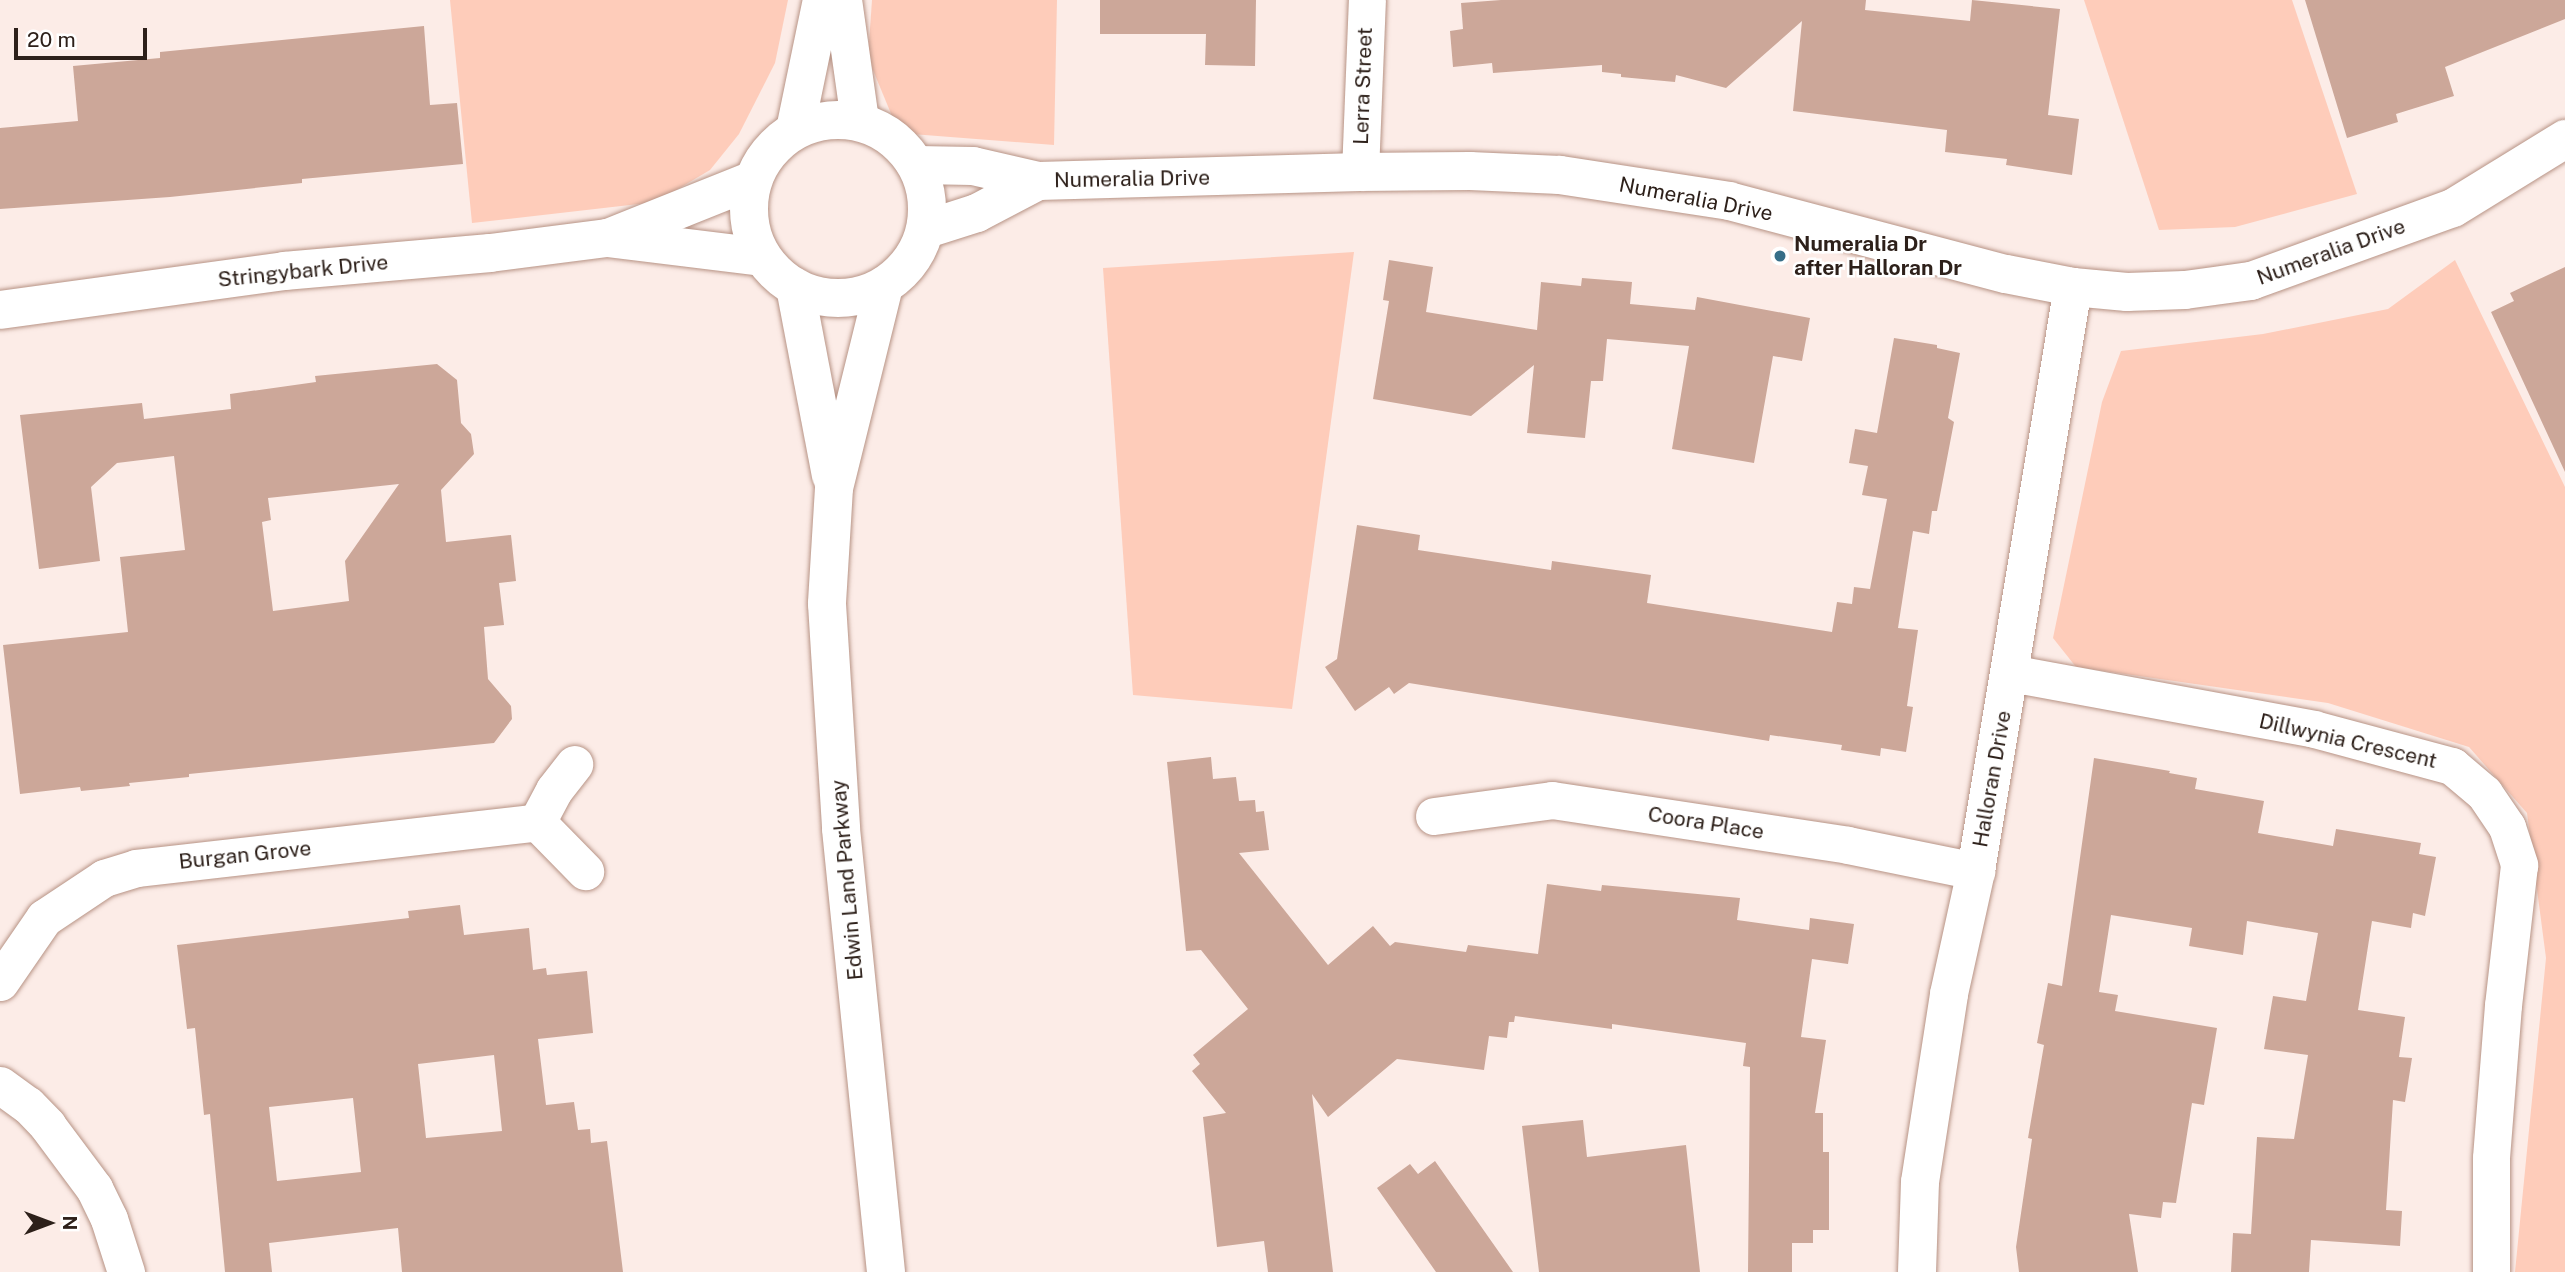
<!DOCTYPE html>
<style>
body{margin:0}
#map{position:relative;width:2565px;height:1272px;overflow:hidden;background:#fcece7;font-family:"Public Sans",sans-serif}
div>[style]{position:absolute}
.green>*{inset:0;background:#feccba}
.building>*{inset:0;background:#cca799}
.roads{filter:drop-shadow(0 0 2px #b79385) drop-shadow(0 0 2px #b79385)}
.minor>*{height:37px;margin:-18.5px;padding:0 18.5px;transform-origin:18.5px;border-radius:18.5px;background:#fff}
.tertiary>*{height:38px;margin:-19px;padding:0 19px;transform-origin:19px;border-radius:19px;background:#fff}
.secondary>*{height:38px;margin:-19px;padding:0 19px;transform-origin:19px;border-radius:19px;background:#fff}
.secondary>.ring{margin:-19px;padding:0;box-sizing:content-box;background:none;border:38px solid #fff;border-radius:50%}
.dots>*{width:19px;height:19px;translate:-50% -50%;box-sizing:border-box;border:4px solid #fff;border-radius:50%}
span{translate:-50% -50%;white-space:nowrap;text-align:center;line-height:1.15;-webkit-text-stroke:5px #fff;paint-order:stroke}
.street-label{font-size:21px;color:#2d201a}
.poi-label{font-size:21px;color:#2d201a;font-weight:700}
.left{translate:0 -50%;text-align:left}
.north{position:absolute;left:14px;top:1188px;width:70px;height:70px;-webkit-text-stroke:5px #fff;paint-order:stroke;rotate:90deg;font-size:19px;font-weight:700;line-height:28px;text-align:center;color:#2d201a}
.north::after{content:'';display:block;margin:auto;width:24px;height:32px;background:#2d201a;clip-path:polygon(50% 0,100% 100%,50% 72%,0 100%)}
.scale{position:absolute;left:14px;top:28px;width:133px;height:32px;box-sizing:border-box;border:4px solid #2d201a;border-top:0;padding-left:9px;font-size:21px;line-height:24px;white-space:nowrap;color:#2d201a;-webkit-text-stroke:5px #fff;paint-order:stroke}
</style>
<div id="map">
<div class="green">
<i style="clip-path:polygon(450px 0,788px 0,775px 63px,739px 134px,710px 170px,656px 202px,472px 223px)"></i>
<i style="clip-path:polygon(872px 0,1057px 0,1054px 145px,899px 133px,868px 58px)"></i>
<i style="clip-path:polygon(2084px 0,2292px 0,2357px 194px,2235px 227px,2159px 230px)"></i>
<i style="clip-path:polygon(1354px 252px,1292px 709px,1133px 695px,1103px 268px)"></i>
<i style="clip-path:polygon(2455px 260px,2565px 487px,2565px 1272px,2515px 1272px,2546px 958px,2527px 813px,2469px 747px,2328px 703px,2076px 667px,2053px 638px,2102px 402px,2121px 351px,2263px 334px,2388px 309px)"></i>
</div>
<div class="building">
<i style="clip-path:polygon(1100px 0,1256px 0,1255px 66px,1205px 65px,1206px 34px,1100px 34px)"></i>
<i style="clip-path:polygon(1501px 0,1866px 0,1865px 10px,1970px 21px,1972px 0,2060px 9px,2048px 115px,2079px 119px,2072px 175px,2006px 165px,2007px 159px,1945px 152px,1947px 130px,1793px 111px,1802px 21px,1726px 88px,1676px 75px,1675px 82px,1621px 77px,1621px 74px,1602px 72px,1602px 65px,1493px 73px,1492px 63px,1453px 67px,1450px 31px,1463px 29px,1461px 3px)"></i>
<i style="clip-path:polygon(2305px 0,2565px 0,2565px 19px,2445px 67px,2454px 96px,2396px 114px,2398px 122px,2347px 138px)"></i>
<i style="clip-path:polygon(424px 26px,430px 105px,457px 103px,463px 164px,302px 179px,302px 183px,170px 197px,0 209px,0 128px,78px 121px,73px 66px,160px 58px,160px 52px)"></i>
<i style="clip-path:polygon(1389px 260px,1433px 267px,1426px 312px,1537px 330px,1541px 282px,1581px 286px,1582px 278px,1632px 282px,1630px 304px,1695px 310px,1697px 297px,1810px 318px,1802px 361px,1773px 356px,1754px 463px,1672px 449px,1689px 346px,1607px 339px,1603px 381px,1591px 381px,1585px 438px,1527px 433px,1534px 365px,1471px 416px,1373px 399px,1389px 301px,1383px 300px)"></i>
<i style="clip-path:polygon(2565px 267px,2565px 472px,2491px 312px,2514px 301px,2510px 293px)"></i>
<i style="clip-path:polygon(1894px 338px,1937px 345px,1937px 348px,1960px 353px,1948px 418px,1954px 422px,1937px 511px,1932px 511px,1929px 534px,1913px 531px,1898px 628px,1918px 630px,1907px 706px,1913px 707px,1906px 752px,1881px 748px,1880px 756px,1841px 750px,1842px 745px,1770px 735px,1769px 741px,1409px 683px,1394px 694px,1389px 687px,1355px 711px,1325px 667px,1337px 659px,1357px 525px,1420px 535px,1418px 550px,1551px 570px,1552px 561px,1651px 575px,1647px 603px,1832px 632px,1837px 602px,1852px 604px,1854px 587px,1870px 589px,1887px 499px,1862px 495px,1868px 466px,1849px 463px,1855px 429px,1877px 433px)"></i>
<i style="clip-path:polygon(evenodd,437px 364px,457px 380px,461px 423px,471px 434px,474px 454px,441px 490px,446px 542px,511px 535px,516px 581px,499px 583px,504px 625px,484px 627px,488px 679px,511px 706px,512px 719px,494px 743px,189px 774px,189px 777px,129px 783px,130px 786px,81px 791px,80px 787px,20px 794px,3px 645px,128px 632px,120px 557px,185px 550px,174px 456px,117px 463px,91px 487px,100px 561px,39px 569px,20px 415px,142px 403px,144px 419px,231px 409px,230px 394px,316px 382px,315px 376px,437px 364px,399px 484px,345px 561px,349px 601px,273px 611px,262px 522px,271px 520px,268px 498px,399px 484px)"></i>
<i style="clip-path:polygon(1211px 757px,1213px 779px,1236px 777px,1239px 801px,1255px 800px,1256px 812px,1264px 811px,1269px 850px,1239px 853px,1328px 965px,1373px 926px,1390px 946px,1395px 942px,1466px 952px,1468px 945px,1538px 954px,1547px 884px,1601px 891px,1602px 885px,1740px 898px,1737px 920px,1809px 930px,1810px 918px,1854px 924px,1848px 964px,1812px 959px,1801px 1037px,1826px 1040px,1815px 1113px,1823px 1113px,1823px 1152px,1829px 1152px,1829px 1230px,1813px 1230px,1813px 1243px,1792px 1243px,1792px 1272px,1748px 1272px,1750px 1067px,1743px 1066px,1746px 1043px,1612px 1024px,1612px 1029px,1515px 1016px,1514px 1022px,1509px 1022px,1507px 1038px,1489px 1036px,1484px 1070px,1397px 1059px,1328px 1117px,1312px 1094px,1333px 1272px,1268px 1272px,1264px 1241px,1217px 1247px,1203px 1117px,1226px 1113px,1192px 1071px,1200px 1064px,1193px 1055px,1248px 1009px,1201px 950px,1186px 951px,1167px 762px)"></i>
<i style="clip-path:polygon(2094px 758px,2170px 771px,2169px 773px,2197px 778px,2195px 789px,2264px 801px,2258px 833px,2333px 846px,2336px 829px,2421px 843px,2419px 854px,2436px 857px,2425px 916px,2413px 913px,2411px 928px,2372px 921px,2358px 1010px,2405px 1017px,2399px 1057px,2412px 1058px,2405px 1102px,2393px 1100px,2386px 1210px,2402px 1211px,2400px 1246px,2311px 1240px,2309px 1272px,2231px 1272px,2233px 1233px,2251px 1234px,2257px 1137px,2294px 1139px,2308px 1055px,2264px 1049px,2273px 996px,2306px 1001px,2318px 933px,2247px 921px,2243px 955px,2189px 946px,2192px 928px,2111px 915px,2099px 992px,2118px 995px,2115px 1011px,2217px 1028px,2204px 1105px,2192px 1103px,2176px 1203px,2163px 1202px,2161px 1218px,2129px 1214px,2138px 1272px,2019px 1272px,2016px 1247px,2032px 1139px,2028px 1138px,2044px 1045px,2037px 1043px,2048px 983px,2062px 986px)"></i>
<i style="clip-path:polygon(evenodd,460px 905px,464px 935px,529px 928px,533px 970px,546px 968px,547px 975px,587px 971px,593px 1033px,538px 1039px,546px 1105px,574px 1102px,578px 1130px,590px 1129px,591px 1143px,607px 1141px,623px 1272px,402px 1272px,398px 1228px,269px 1243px,272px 1272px,225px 1272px,210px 1114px,204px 1115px,195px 1028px,187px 1029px,177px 945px,409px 918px,408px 911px,460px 905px,494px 1055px,502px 1131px,426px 1138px,418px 1064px,494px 1055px,460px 905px,353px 1098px,361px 1172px,277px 1181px,269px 1107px,353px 1098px)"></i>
<i style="clip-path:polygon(1583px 1120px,1587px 1157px,1686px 1145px,1700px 1272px,1539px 1272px,1522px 1126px)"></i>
<i style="clip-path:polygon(1435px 1161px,1513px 1272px,1436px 1272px,1377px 1188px,1410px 1164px,1418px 1174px)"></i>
</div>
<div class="roads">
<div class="minor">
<i style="left:1360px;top:172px;width:172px;rotate:-87.7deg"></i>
<i style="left:2010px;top:673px;width:309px;rotate:10.4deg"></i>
<i style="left:2314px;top:729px;width:143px;rotate:15deg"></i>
<i style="left:2452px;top:766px;width:42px;rotate:40.2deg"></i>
<i style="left:2484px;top:793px;width:41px;rotate:55.9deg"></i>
<i style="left:2507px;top:827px;width:40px;rotate:72deg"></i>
<i style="left:2519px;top:865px;width:141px;rotate:96.5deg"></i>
<i style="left:2503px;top:1005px;width:153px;rotate:94.5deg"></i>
<i style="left:2491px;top:1158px;width:114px;rotate:90deg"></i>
<i style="left:1434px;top:816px;width:119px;rotate:-7.7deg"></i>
<i style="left:1552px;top:800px;width:299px;rotate:8.6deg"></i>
<i style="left:1848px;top:845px;width:131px;rotate:11.5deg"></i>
<i style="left:537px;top:822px;width:36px;rotate:-62deg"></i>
<i style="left:554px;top:790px;width:33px;rotate:-52deg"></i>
<i style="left:0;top:982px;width:78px;rotate:-55.5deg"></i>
<i style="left:44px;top:918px;width:72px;rotate:-33.7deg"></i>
<i style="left:104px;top:878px;width:34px;rotate:-17deg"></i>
<i style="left:136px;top:868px;width:404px;rotate:-6.5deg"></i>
<i style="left:537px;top:822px;width:69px;rotate:45.6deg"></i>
<i style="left:0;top:1085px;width:34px;rotate:36deg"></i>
<i style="left:28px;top:1105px;width:28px;rotate:46deg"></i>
<i style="left:47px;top:1125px;width:79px;rotate:53.3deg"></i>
<i style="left:94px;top:1188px;width:34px;rotate:64deg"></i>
<i style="left:109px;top:1219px;width:56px;rotate:72.2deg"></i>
</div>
<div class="tertiary">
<i style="left:917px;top:165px;width:56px;rotate:1deg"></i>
<i style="left:973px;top:166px;width:67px;rotate:13deg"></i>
<i style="left:1038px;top:181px;width:322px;rotate:-1.6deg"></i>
<i style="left:1360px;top:172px;width:110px;rotate:-0.5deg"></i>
<i style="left:1470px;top:171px;width:90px;rotate:2.5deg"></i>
<i style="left:1560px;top:175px;width:171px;rotate:8.7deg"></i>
<i style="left:1729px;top:201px;width:286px;rotate:14.8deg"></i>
<i style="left:2006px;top:274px;width:68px;rotate:11deg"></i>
<i style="left:2073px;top:287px;width:54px;rotate:5.3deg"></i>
<i style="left:2127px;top:292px;width:58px;rotate:-2deg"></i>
<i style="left:2185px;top:290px;width:67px;rotate:-7.8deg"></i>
<i style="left:2251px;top:281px;width:215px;rotate:-19.9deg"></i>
<i style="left:2453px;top:208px;width:132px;rotate:-31.6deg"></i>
<i style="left:927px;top:229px;width:52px;rotate:-17.7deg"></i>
<i style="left:977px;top:213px;width:69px;rotate:-27.7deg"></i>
<i style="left:613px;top:236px;width:151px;rotate:-21.8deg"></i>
<i style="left:0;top:310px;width:287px;rotate:-7.8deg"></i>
<i style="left:284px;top:271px;width:207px;rotate:-5deg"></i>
<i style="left:490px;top:253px;width:118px;rotate:-7.3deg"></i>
<i style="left:607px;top:238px;width:156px;rotate:7deg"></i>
<i style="left:1917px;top:1272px;width:90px;rotate:-88.1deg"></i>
<i style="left:1920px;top:1182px;width:190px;rotate:-81.2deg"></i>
<i style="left:1949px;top:994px;width:126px;rotate:-77.6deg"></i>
<i style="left:1976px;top:871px;width:592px;rotate:-80.57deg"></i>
</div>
<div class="secondary">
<i style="left:843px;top:0;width:122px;rotate:82deg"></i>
<i class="ring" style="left:749px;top:120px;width:140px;height:140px"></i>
<i style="left:795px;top:130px;width:133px;rotate:-78.3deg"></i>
<i style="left:884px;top:286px;width:208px;rotate:103.9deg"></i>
<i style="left:834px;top:488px;width:116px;rotate:93.5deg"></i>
<i style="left:827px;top:604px;width:225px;rotate:86.4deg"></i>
<i style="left:841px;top:829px;width:445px;rotate:84.2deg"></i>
<i style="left:795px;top:287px;width:192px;rotate:79.2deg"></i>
</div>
</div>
<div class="dots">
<i style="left:1780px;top:256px;background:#366e88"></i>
</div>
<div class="street-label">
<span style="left:1363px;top:86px;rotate:-88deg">Lerra Street</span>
<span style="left:1132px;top:179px;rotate:-1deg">Numeralia Drive</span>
<span style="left:1696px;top:199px;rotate:11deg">Numeralia Drive</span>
<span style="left:2331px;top:252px;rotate:-20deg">Numeralia Drive</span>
<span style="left:303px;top:271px;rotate:-6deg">Stringybark Drive</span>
<span style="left:2348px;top:741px;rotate:13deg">Dillwynia Crescent</span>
<span style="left:1992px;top:779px;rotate:-80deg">Halloran Drive</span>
<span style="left:1706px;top:823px;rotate:9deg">Coora Place</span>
<span style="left:245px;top:855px;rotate:-6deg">Burgan Grove</span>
<span style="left:847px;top:880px;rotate:-95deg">Edwin Land Parkway</span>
</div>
<div class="poi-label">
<span class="left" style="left:1794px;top:256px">Numeralia Dr<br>after Halloran Dr</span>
</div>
<div class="north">N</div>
<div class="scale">20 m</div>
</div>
